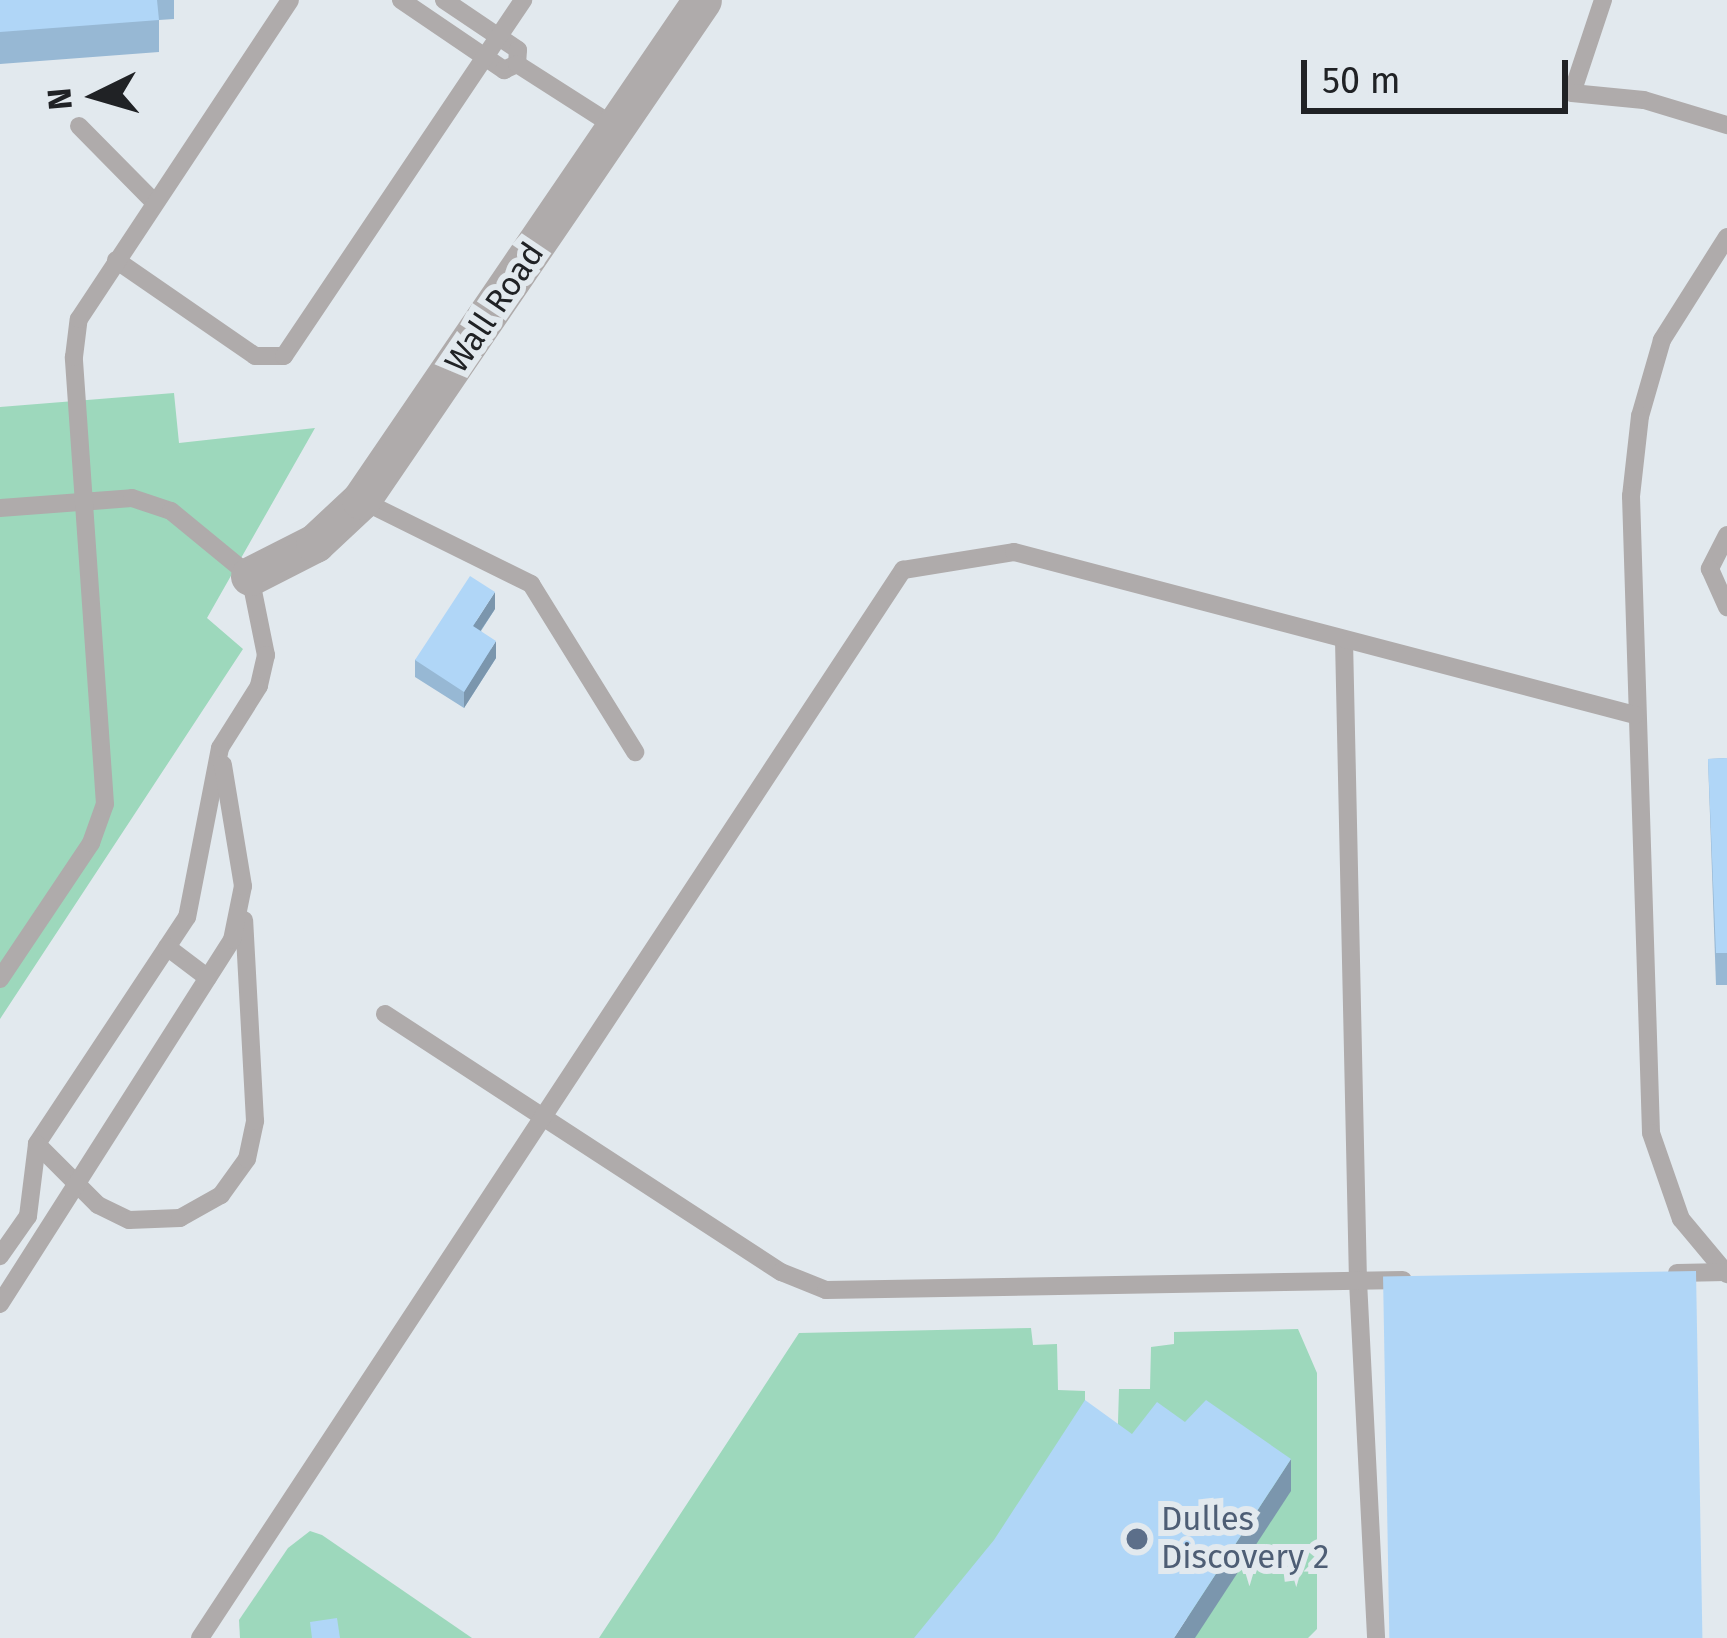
<!DOCTYPE html>
<style>
body{margin:0}
#map{position:relative;width:1727px;height:1638px;overflow:hidden;background:#e2e9ee;font-family:"Fira Sans",sans-serif}
div>[style]{position:absolute}
.green>*{inset:0;background:#9dd8bc}
.service>*{height:18px;margin:-9px;padding:0 9px;transform-origin:9px;border-radius:9px;background:#afabab}
.minor>*{height:39px;margin:-19.5px;padding:0 19.5px;transform-origin:19.5px;border-radius:19.5px;background:#afabab}
.wall>*{inset:0;background:#97b8d4}
.shaded-wall>*{inset:0;background:#7b96ad}
.building>*{inset:0;background:#b0d6f7;transform-origin:0 0}
.dots>*{width:33px;height:33px;translate:-50% -50%;box-sizing:border-box;border:6px solid #e2e9ee;border-radius:50%}
span{translate:-50% -50%;white-space:nowrap;text-align:center;line-height:1.15;-webkit-text-stroke:12px #e2e9ee;paint-order:stroke}
.street-label{font-size:33px;color:#202225}
.service-label{font-size:33px;color:#4e5e75}
.left{translate:0 -50%;text-align:left}
.north{position:absolute;left:36px;top:36px;width:120px;height:120px;-webkit-text-stroke:9px #e2e9ee;paint-order:stroke;rotate:265deg;font-size:33px;font-weight:700;line-height:48px;text-align:center;color:#202225}
.north::after{content:'';display:block;margin:auto;width:42px;height:54px;background:#202225;clip-path:polygon(50% 0,100% 100%,50% 72%,0 100%)}
.scale{position:absolute;left:1301px;top:60px;width:267px;height:54px;box-sizing:border-box;border:6px solid #202225;border-top:0;padding-left:15px;font-size:36px;line-height:42px;white-space:nowrap;color:#202225;-webkit-text-stroke:9px #e2e9ee;paint-order:stroke}
</style>
<div id="map">
<div class="green">
<i style="clip-path:polygon(174px 393px,179px 443px,315px 428px,207px 618px,243px 649px,0 1019px,0 407px)"></i>
<i style="clip-path:polygon(1031px 1328px,1033px 1345px,1057px 1344px,1058px 1390px,1085px 1391px,1085px 1432px,940px 1638px,599px 1638px,799px 1333px)"></i>
<i style="clip-path:polygon(1298px 1329px,1317px 1373px,1317px 1629px,1308px 1638px,1195px 1638px,1117px 1455px,1119px 1389px,1150px 1389px,1151px 1347px,1174px 1344px,1174px 1332px)"></i>
<i style="clip-path:polygon(310px 1531px,322px 1535px,472px 1638px,240px 1638px,239px 1620px,288px 1548px)"></i>
</div>
<div class="service">
<i style="left:401px;top:0;width:125px;rotate:34.2deg"></i>
<i style="left:504px;top:70px;width:14px;rotate:-25deg"></i>
<i style="left:444px;top:0;width:89px;rotate:34deg"></i>
<i style="left:518px;top:50px;width:14px;rotate:94deg"></i>
<i style="left:517px;top:64px;width:119px;rotate:32.6deg"></i>
<i style="left:1603px;top:0;width:98px;rotate:108.4deg"></i>
<i style="left:1572px;top:93px;width:72px;rotate:5.6deg"></i>
<i style="left:1644px;top:100px;width:87px;rotate:16.8deg"></i>
<i style="left:79px;top:126px;width:107px;rotate:45.4deg"></i>
<i style="left:1727px;top:237px;width:122px;rotate:122.3deg"></i>
<i style="left:1662px;top:340px;width:79px;rotate:106.1deg"></i>
<i style="left:1640px;top:416px;width:81px;rotate:96.4deg"></i>
<i style="left:1631px;top:496px;width:637px;rotate:88.2deg"></i>
<i style="left:1651px;top:1133px;width:91px;rotate:70.8deg"></i>
<i style="left:1681px;top:1219px;width:72px;rotate:50.1deg"></i>
<i style="left:116px;top:260px;width:169px;rotate:34.6deg"></i>
<i style="left:255px;top:356px;width:29px"></i>
<i style="left:284px;top:356px;width:429px;rotate:-56.1deg"></i>
<i style="left:361px;top:500px;width:190px;rotate:26.3deg"></i>
<i style="left:531px;top:584px;width:198px;rotate:58.2deg"></i>
<i style="left:0;top:508px;width:132px;rotate:-4.3deg"></i>
<i style="left:132px;top:498px;width:41px;rotate:18.4deg"></i>
<i style="left:171px;top:511px;width:102px;rotate:39.4deg"></i>
<i style="left:250px;top:576px;width:81px;rotate:78.6deg"></i>
<i style="left:266px;top:655px;width:32px;rotate:103deg"></i>
<i style="left:259px;top:686px;width:73px;rotate:122.2deg"></i>
<i style="left:220px;top:748px;width:172px;rotate:101deg"></i>
<i style="left:187px;top:917px;width:272px;rotate:123.5deg"></i>
<i style="left:37px;top:1144px;width:73px;rotate:97.1deg"></i>
<i style="left:28px;top:1216px;width:49px;rotate:125deg"></i>
<i style="left:1727px;top:535px;width:38px;rotate:117deg"></i>
<i style="left:1710px;top:569px;width:42px;rotate:65.9deg"></i>
<i style="left:1344px;top:640px;width:641px;rotate:88.75deg"></i>
<i style="left:1358px;top:1281px;width:357px;rotate:87.1deg"></i>
<i style="left:167px;top:947px;width:51px;rotate:37.1deg"></i>
<i style="left:0;top:979px;width:164px;rotate:-56.2deg"></i>
<i style="left:91px;top:843px;width:41px;rotate:-70.3deg"></i>
<i style="left:105px;top:804px;width:448px;rotate:-94deg"></i>
<i style="left:74px;top:357px;width:38px;rotate:-83deg"></i>
<i style="left:79px;top:319px;width:382px;rotate:-56.5deg"></i>
<i style="left:385px;top:1014px;width:473px;rotate:33.1deg"></i>
<i style="left:781px;top:1272px;width:48px;rotate:21.8deg"></i>
<i style="left:826px;top:1290px;width:577px;rotate:-0.99deg"></i>
<i style="left:37px;top:1144px;width:86px;rotate:45deg"></i>
<i style="left:98px;top:1205px;width:34px;rotate:26deg"></i>
<i style="left:129px;top:1220px;width:51px;rotate:-2.2deg"></i>
<i style="left:180px;top:1218px;width:47px;rotate:-29.3deg"></i>
<i style="left:221px;top:1195px;width:44px;rotate:-54.2deg"></i>
<i style="left:247px;top:1159px;width:39px;rotate:-78deg"></i>
<i style="left:255px;top:1121px;width:201px;rotate:-93.1deg"></i>
<i style="left:1677px;top:1273px;width:49px;rotate:-1.2deg"></i>
<i style="left:0;top:1304px;width:432px;rotate:-57.5deg"></i>
<i style="left:232px;top:940px;width:55px;rotate:-78.5deg"></i>
<i style="left:243px;top:886px;width:123px;rotate:-99.4deg"></i>
<i style="left:200px;top:1638px;width:1279px;rotate:-56.65deg"></i>
<i style="left:903px;top:570px;width:112px;rotate:-9.2deg"></i>
<i style="left:1014px;top:552px;width:642px;rotate:14.71deg"></i>
</div>
<div class="minor">
<i style="left:250px;top:576px;width:73px;rotate:-26.9deg"></i>
<i style="left:315px;top:543px;width:63px;rotate:-43.1deg"></i>
<i style="left:361px;top:500px;width:605px;rotate:-55.71deg"></i>
</div>
<div class="wall">
<i style="clip-path:polygon(0 0,174px 0,174px 19px,159px 20px,159px 52px,0 64px)"></i>
<i style="clip-path:polygon(495px 609px,481px 631px,496px 658px,464px 708px,415px 677px,415px 660px)"></i>
<i style="clip-path:polygon(1727px 758px,1727px 985px,1716px 985px,1708px 759px)"></i>
</div>
<div class="shaded-wall">
<i style="clip-path:polygon(495px 592px,495px 609px,473px 642px,473px 626px)"></i>
<i style="clip-path:polygon(496px 641px,496px 658px,464px 708px,464px 692px)"></i>
<i style="clip-path:polygon(1291px 1459px,1291px 1491px,1195px 1638px,1174px 1638px)"></i>
</div>
<div class="building">
<i style="clip-path:polygon(0 0,157px 0,159px 20px,0 32px)"></i>
<i style="clip-path:polygon(470px 576px,495px 592px,473px 626px,496px 641px,464px 692px,415px 660px)"></i>
<i style="clip-path:polygon(1727px 758px,1727px 953px,1716px 953px,1708px 759px)"></i>
<i style="left:1696px;top:1271px;width:367px;height:313px;rotate:89deg"></i>
<i style="clip-path:polygon(1085px 1400px,1132px 1434px,1157px 1402px,1185px 1422px,1206px 1400px,1291px 1459px,1174px 1638px,914px 1638px,994px 1540px)"></i>
<i style="clip-path:polygon(337px 1618px,340px 1638px,312px 1638px,310px 1622px)"></i>
</div>
<div class="dots">
<i style="left:1137px;top:1539px;background:#5c6f8a"></i>
</div>
<div class="street-label">
<span style="left:495px;top:308px;rotate:-56deg">Wall Road</span>
</div>
<div class="service-label">
<span class="left" style="left:1161px;top:1539px">Dulles<br>Discovery 2</span>
</div>
<div class="north">N</div>
<div class="scale">50 m</div>
</div>
